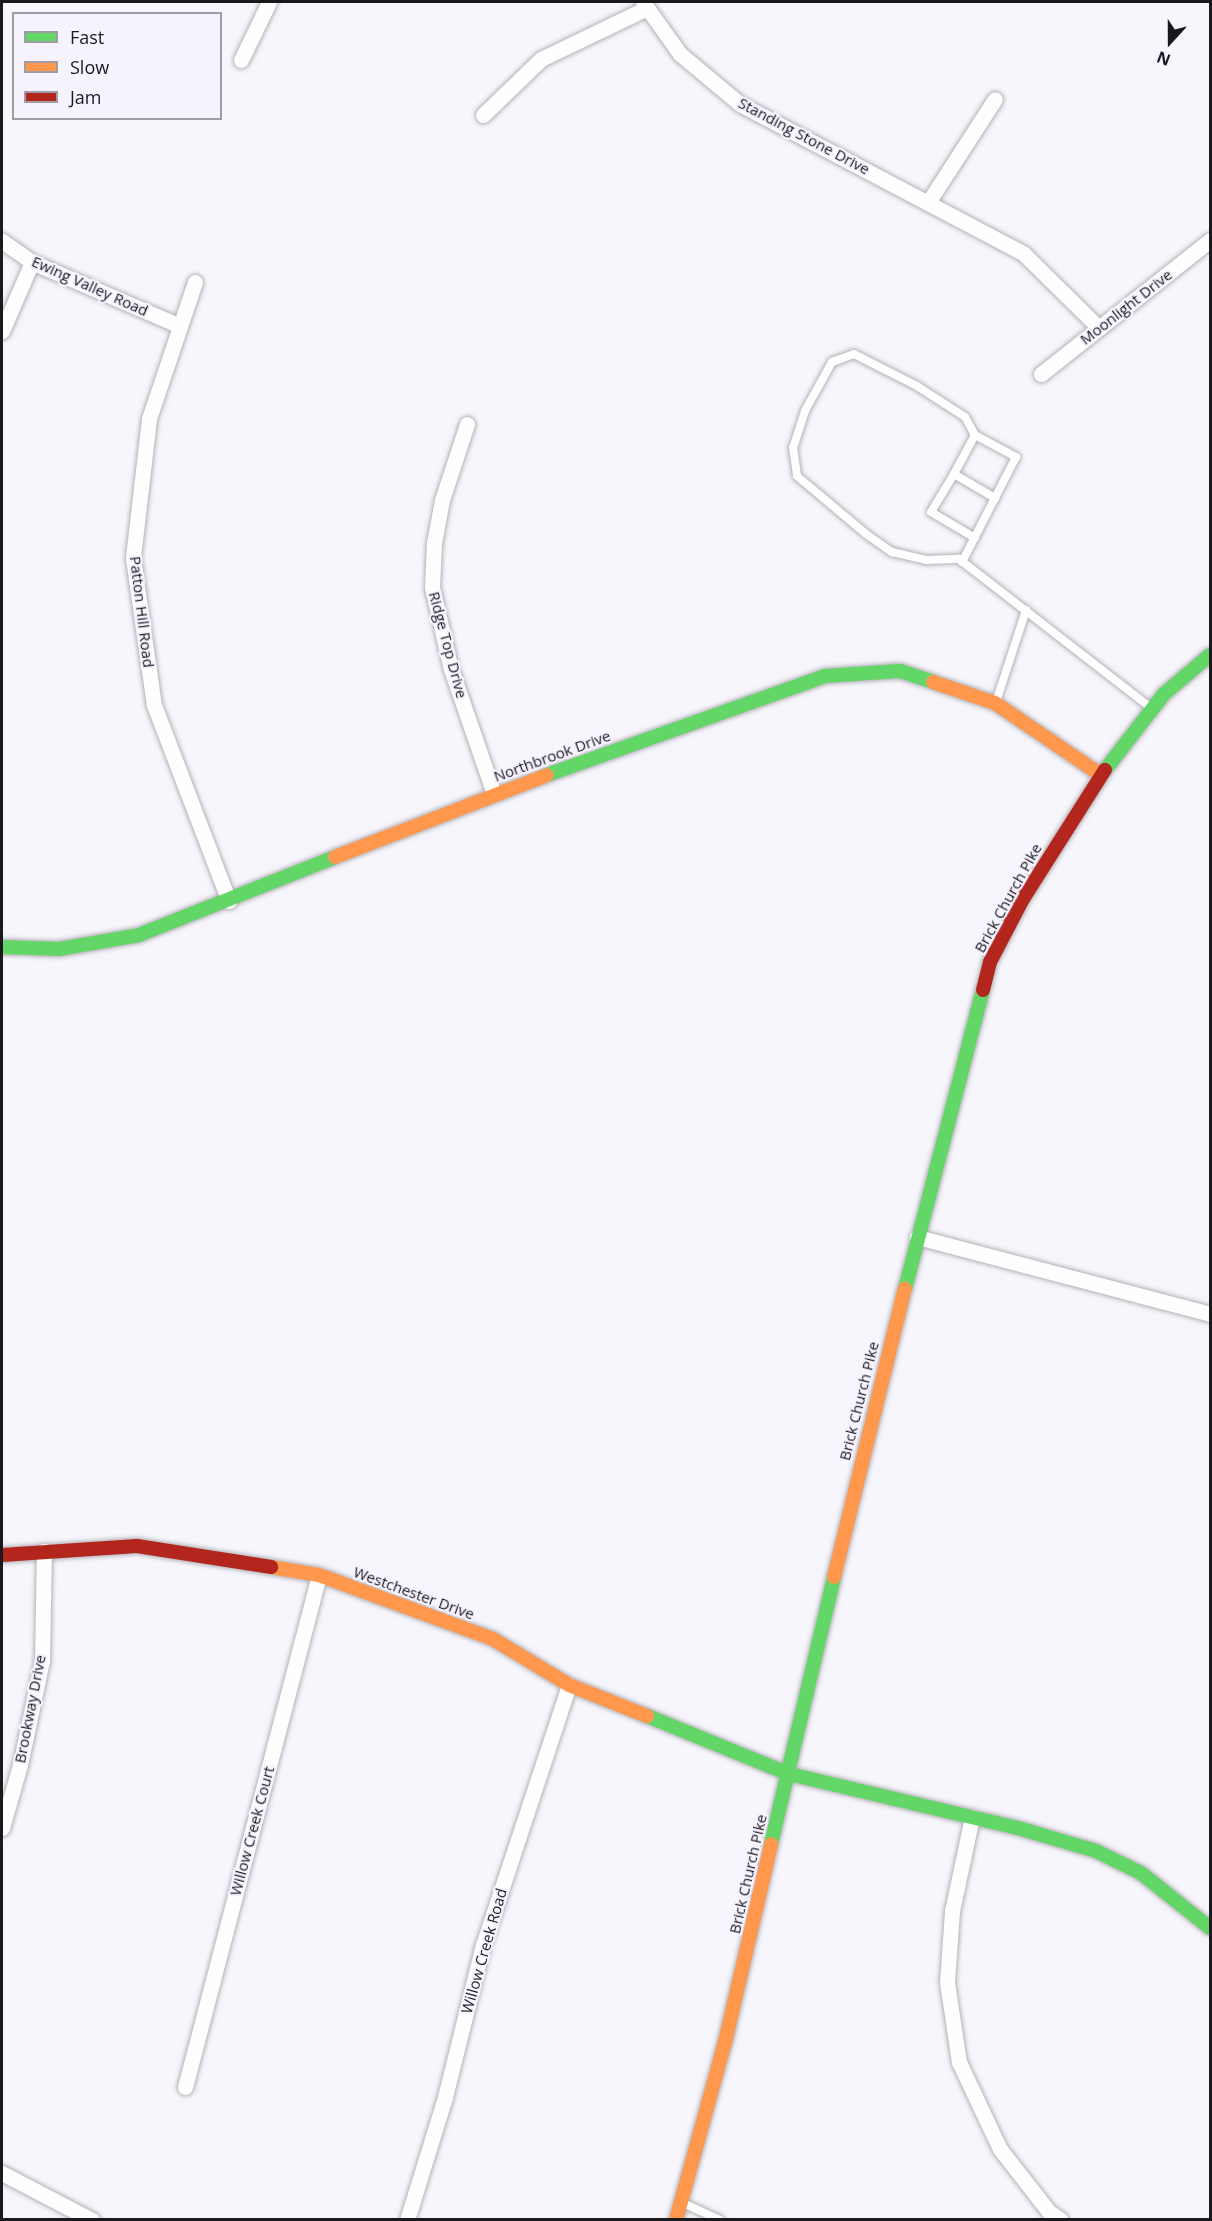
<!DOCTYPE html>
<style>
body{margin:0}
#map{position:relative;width:1212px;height:2221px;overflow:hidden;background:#f7f6fc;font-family:"Open Sans",sans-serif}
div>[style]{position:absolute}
.roads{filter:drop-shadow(0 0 2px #b3b2b7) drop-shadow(0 0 2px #b3b2b7)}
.lane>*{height:8px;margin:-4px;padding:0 4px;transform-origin:4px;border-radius:4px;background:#fefeff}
.street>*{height:15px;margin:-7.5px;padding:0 7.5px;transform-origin:7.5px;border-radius:7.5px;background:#fefeff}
.fast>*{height:14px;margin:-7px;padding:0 7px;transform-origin:7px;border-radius:7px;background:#63d668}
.slow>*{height:14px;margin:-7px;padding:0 7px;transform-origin:7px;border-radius:7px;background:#ff974d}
.jam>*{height:14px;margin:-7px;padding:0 7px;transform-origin:7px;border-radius:7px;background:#b3261e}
span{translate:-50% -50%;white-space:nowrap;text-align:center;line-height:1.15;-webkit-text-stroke:4.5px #f6f3ff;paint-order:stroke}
.street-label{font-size:15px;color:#1b191d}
.frame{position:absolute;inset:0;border:3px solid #1b191d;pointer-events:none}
.legend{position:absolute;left:12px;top:12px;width:210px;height:108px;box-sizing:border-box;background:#f6f3ff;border:2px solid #9e9ca5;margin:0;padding:8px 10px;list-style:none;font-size:18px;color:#1b191d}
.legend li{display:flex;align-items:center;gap:12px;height:30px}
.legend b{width:30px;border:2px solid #9e9ca5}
.north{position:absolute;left:1140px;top:12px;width:60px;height:60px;-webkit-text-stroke:4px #f6f3ff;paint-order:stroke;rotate:201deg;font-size:16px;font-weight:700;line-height:24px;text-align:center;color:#1b191d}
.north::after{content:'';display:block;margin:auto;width:21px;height:27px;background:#1b191d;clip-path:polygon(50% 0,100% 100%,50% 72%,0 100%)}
</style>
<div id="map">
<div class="roads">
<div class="lane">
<i style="left:975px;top:435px;width:21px;rotate:-119deg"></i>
<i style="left:965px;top:417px;width:57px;rotate:-147.1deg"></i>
<i style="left:917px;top:386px;width:71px;rotate:-153.1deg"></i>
<i style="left:854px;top:354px;width:23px;rotate:160deg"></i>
<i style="left:832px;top:362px;width:56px;rotate:118.9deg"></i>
<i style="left:805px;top:411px;width:38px;rotate:108deg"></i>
<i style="left:793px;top:447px;width:29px;rotate:82deg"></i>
<i style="left:797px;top:476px;width:90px;rotate:40deg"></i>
<i style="left:866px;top:534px;width:32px;rotate:35deg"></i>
<i style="left:892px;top:552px;width:35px;rotate:13deg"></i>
<i style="left:926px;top:560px;width:33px;rotate:-2deg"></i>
<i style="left:959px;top:559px;width:243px;rotate:37.8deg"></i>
<i style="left:954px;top:474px;width:44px;rotate:-61.7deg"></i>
<i style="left:975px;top:435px;width:47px;rotate:28.2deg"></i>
<i style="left:1016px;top:457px;width:118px;rotate:117.2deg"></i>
<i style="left:975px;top:538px;width:51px;rotate:-149.4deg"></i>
<i style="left:931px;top:512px;width:44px;rotate:-58.8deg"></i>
<i style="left:954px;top:474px;width:48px;rotate:30.3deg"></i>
<i style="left:996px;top:702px;width:97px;rotate:-71.9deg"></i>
<i style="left:683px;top:2203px;width:41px;rotate:24.7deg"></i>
</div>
<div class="street">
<i style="left:643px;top:2px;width:64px;rotate:54.6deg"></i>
<i style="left:680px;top:54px;width:78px;rotate:39.8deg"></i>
<i style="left:740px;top:104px;width:321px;rotate:27.8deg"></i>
<i style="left:1024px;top:254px;width:105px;rotate:44.6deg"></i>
<i style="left:241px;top:60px;width:64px;rotate:-64.2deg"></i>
<i style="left:483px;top:115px;width:81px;rotate:-44deg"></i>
<i style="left:541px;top:59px;width:115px;rotate:-25.7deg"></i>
<i style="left:929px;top:201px;width:121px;rotate:-57.1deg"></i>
<i style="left:2px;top:241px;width:37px;rotate:35deg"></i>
<i style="left:32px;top:262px;width:161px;rotate:23.4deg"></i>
<i style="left:195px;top:282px;width:145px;rotate:108.6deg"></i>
<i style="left:149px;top:419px;width:140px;rotate:96.6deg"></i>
<i style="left:133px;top:558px;width:148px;rotate:81.9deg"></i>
<i style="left:154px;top:705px;width:210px;rotate:69.1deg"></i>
<i style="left:2px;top:331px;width:75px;rotate:-66.5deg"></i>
<i style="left:1041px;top:374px;width:216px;rotate:-38.4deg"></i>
<i style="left:467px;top:424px;width:80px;rotate:108.2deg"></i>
<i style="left:442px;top:500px;width:44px;rotate:100.5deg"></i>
<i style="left:434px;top:543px;width:44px;rotate:92.6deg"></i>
<i style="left:432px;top:587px;width:84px;rotate:77deg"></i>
<i style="left:451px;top:669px;width:132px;rotate:71deg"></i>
<i style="left:917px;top:1237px;width:303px;rotate:14.7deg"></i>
<i style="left:972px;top:1817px;width:96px;rotate:102deg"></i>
<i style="left:952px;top:1911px;width:71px;rotate:94deg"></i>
<i style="left:947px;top:1982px;width:81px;rotate:81.5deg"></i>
<i style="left:959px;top:2062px;width:96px;rotate:64.8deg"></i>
<i style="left:1000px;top:2149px;width:80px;rotate:52.1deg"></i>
<i style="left:1049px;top:2212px;width:14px;rotate:34deg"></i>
<i style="left:2px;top:1828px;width:66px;rotate:-74.1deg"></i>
<i style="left:20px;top:1765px;width:106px;rotate:-78.1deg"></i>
<i style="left:42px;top:1661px;width:110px;rotate:-89deg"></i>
<i style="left:185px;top:2087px;width:529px;rotate:-75.33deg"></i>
<i style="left:2px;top:2173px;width:102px;rotate:27.6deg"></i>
<i style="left:407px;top:2220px;width:129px;rotate:-72.8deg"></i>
<i style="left:445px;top:2097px;width:157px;rotate:-76deg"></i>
<i style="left:483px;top:1945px;width:274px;rotate:-71.7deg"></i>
</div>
<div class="fast">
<i style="left:1105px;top:770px;width:96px;rotate:-52.2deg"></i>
<i style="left:1164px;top:694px;width:60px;rotate:-40.3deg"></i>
<i style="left:547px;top:775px;width:295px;rotate:-19.6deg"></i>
<i style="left:825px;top:676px;width:75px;rotate:-3.8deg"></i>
<i style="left:900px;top:671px;width:35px;rotate:18deg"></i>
<i style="left:2px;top:947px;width:57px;rotate:2deg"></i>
<i style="left:59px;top:949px;width:81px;rotate:-9.9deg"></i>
<i style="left:139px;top:935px;width:211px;rotate:-21.7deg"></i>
<i style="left:905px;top:1289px;width:309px;rotate:-75.4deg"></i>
<i style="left:647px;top:1716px;width:153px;rotate:22.2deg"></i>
<i style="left:789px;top:1774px;width:235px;rotate:13.3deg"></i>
<i style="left:1018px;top:1828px;width:81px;rotate:16.4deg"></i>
<i style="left:1096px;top:1851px;width:50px;rotate:26.1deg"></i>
<i style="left:1141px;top:1873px;width:88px;rotate:38.6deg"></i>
<i style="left:771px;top:1844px;width:274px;rotate:-76.7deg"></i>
</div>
<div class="slow">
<i style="left:933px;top:682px;width:65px;rotate:18.7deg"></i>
<i style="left:995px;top:703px;width:128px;rotate:34.2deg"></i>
<i style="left:335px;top:857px;width:227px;rotate:-21.1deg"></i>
<i style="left:271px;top:1567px;width:49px;rotate:9.5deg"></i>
<i style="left:319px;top:1575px;width:185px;rotate:20.2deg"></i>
<i style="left:493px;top:1639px;width:89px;rotate:31.2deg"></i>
<i style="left:569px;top:1685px;width:84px;rotate:21.7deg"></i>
<i style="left:834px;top:1577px;width:297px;rotate:-76.2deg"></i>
<i style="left:676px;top:2220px;width:189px;rotate:-74.6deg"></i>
<i style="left:726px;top:2038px;width:199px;rotate:-76.9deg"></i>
</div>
<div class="jam">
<i style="left:983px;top:990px;width:29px;rotate:-76deg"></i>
<i style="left:990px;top:962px;width:71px;rotate:-62.4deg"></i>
<i style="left:1023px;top:899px;width:153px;rotate:-57.6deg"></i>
<i style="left:2px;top:1555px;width:135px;rotate:-3.8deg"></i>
<i style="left:137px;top:1546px;width:136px;rotate:8.9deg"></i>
</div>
</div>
<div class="street-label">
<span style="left:804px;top:136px;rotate:28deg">Standing Stone Drive</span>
<span style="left:90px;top:286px;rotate:24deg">Ewing Valley Road</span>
<span style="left:1126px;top:307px;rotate:-38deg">Moonlight Drive</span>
<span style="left:142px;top:612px;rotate:83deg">Patton Hill Road</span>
<span style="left:448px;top:645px;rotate:75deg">Ridge Top Drive</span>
<span style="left:552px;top:756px;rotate:-20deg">Northbrook Drive</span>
<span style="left:1008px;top:898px;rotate:-61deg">Brick Church Pike</span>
<span style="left:859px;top:1401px;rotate:-76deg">Brick Church Pike</span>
<span style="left:414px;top:1593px;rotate:20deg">Westchester Drive</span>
<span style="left:30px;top:1709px;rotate:-79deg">Brookway Drive</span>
<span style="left:252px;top:1831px;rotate:-75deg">Willow Creek Court</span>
<span style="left:748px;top:1874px;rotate:-77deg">Brick Church Pike</span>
<span style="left:484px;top:1951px;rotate:-74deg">Willow Creek Road</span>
</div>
<div class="frame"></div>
<ul class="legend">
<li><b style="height:8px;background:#63d668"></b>Fast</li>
<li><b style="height:8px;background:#ff974d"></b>Slow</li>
<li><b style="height:8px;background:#b3261e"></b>Jam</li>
</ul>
<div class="north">N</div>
</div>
